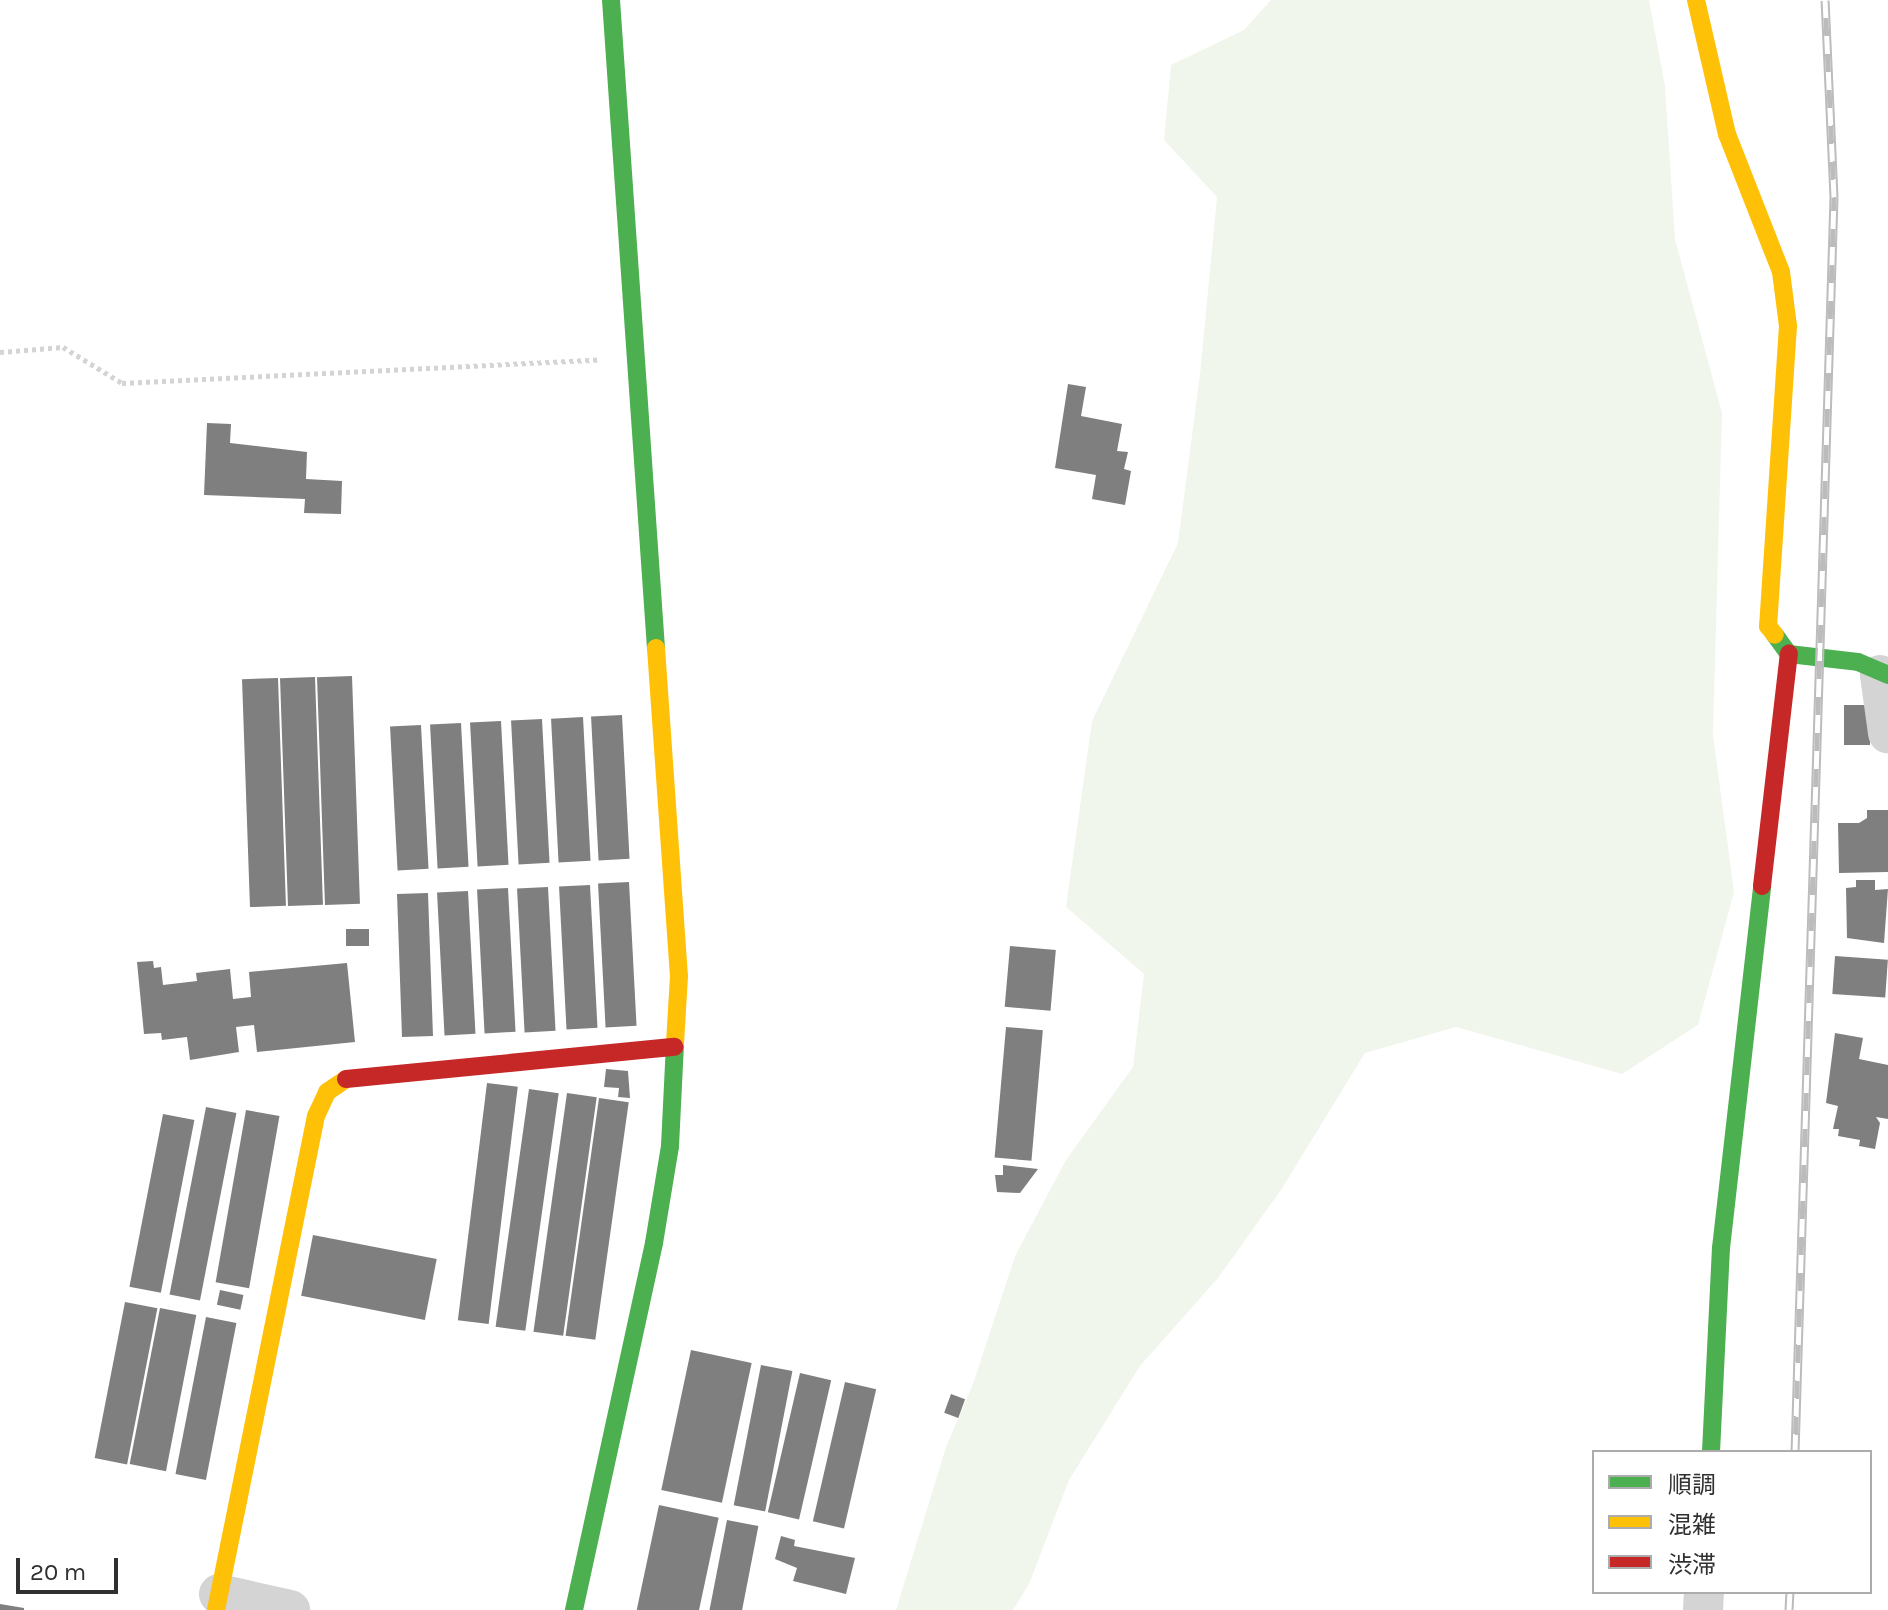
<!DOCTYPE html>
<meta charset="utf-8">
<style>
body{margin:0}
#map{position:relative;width:1888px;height:1610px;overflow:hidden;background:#fff;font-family:Karla,"Noto Sans JP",sans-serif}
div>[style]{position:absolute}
.green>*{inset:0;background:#f1f6ed}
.building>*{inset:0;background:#7f7f7f;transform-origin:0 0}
.path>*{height:5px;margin-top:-2.5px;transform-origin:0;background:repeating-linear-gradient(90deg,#d4d4d4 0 4px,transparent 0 8px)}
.street>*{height:40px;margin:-20px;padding:0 20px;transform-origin:20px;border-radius:20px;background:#d4d4d4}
.fast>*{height:18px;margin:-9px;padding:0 9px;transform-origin:9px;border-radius:9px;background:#4caf50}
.slow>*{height:18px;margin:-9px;padding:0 9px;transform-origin:9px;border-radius:9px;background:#ffc107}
.jam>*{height:18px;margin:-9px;padding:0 9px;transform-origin:9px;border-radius:9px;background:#c62828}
.rail>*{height:9px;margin-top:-4.5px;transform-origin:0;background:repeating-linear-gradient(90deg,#fff 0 18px,#bcbcbc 0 36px);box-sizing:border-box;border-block:2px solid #bcbcbc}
span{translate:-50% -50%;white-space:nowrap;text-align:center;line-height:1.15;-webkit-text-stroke:8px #fff;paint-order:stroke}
.legend{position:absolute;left:1592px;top:1450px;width:280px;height:144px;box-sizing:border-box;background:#fff;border:2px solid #acacac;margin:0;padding:10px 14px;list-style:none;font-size:24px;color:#303030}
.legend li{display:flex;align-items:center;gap:16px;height:40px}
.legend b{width:40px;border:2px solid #acacac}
.scale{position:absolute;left:16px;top:1558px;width:102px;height:36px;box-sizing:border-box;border:4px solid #303030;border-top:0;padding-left:10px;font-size:24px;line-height:28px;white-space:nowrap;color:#303030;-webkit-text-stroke:6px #fff;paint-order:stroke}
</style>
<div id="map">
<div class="green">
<i style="clip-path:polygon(1271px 0,1649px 0,1665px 86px,1675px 239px,1722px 413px,1713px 735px,1734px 892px,1698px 1025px,1622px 1074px,1456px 1027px,1365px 1053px,1281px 1190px,1218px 1278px,1140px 1366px,1069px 1480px,1029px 1584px,1013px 1610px,896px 1610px,946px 1447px,973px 1384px,1015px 1256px,1066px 1160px,1133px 1067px,1144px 974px,1066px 907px,1092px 721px,1178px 543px,1200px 374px,1217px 197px,1164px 140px,1171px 65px,1244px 30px)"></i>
</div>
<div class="building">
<i style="clip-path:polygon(1068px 384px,1086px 387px,1081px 416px,1122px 424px,1117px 451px,1128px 452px,1124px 469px,1131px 471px,1125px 505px,1092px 499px,1096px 475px,1055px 468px)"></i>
<i style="clip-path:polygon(207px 423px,231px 424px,230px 443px,307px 452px,306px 479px,342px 481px,341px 514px,304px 513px,305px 499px,204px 495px)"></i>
<i style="left:352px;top:676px;width:228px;height:35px;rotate:88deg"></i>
<i style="left:315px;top:677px;width:228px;height:35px;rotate:88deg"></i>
<i style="left:278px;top:678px;width:228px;height:36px;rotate:88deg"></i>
<i style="left:1844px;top:705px;width:26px;height:40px"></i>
<i style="left:622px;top:715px;width:144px;height:31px;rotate:87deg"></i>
<i style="left:583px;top:717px;width:144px;height:32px;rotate:87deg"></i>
<i style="left:542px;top:719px;width:144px;height:31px;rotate:87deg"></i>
<i style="left:501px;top:721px;width:144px;height:31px;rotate:87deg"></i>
<i style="left:461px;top:723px;width:144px;height:31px;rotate:87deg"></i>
<i style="left:421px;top:725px;width:144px;height:31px;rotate:87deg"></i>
<i style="clip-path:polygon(1867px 810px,1888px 810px,1888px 872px,1839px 873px,1838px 823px,1859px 823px,1867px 818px)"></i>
<i style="clip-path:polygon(1856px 880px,1875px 880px,1875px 890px,1888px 889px,1884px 943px,1847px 938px,1846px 888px,1856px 887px)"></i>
<i style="left:629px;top:882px;width:144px;height:31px;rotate:87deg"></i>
<i style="left:590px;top:885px;width:143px;height:31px;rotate:87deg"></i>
<i style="left:548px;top:887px;width:144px;height:31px;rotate:87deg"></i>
<i style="left:508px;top:888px;width:144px;height:31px;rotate:87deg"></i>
<i style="left:468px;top:891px;width:143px;height:31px;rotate:87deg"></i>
<i style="left:428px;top:893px;width:143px;height:31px;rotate:88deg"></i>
<i style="left:369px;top:929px;width:17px;height:23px;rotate:90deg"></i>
<i style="left:1010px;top:946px;width:46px;height:61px;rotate:5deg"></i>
<i style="left:1835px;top:956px;width:53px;height:38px;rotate:4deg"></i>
<i style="clip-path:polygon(153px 961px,154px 968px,161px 967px,163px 985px,197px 981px,196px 973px,230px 969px,233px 999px,251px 997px,249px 972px,347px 963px,355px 1042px,257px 1052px,254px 1025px,236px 1027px,239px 1052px,190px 1060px,187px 1037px,162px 1040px,161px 1033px,144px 1034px,137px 962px)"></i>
<i style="left:1006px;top:1027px;width:37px;height:131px;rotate:5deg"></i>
<i style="clip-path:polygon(1835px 1033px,1863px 1038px,1859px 1059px,1888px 1065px,1888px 1119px,1876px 1117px,1880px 1123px,1875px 1149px,1859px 1146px,1860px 1140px,1838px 1136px,1839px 1129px,1833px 1129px,1838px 1106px,1826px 1103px)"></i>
<i style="clip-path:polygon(606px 1069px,628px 1071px,630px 1098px,618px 1097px,619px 1088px,604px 1087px)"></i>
<i style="left:487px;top:1083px;width:31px;height:239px;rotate:7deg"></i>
<i style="left:529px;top:1089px;width:30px;height:240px;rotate:8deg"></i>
<i style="left:567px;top:1093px;width:30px;height:241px;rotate:8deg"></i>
<i style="left:599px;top:1098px;width:30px;height:240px;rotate:8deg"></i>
<i style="left:206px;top:1107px;width:31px;height:191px;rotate:11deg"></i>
<i style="left:246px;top:1110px;width:34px;height:175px;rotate:10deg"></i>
<i style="left:163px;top:1114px;width:32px;height:176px;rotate:11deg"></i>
<i style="clip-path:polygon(1003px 1165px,1038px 1169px,1020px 1193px,997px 1192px,995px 1175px,1003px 1175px)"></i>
<i style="left:313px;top:1235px;width:126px;height:62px;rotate:11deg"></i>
<i style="left:220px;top:1290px;width:24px;height:15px;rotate:12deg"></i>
<i style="left:125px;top:1302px;width:33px;height:159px;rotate:11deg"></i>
<i style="left:160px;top:1308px;width:37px;height:159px;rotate:11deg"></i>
<i style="left:206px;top:1317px;width:31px;height:160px;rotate:11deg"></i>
<i style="left:691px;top:1350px;width:62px;height:143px;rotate:12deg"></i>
<i style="left:761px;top:1365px;width:32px;height:143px;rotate:11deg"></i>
<i style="left:800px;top:1373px;width:32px;height:143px;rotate:13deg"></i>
<i style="left:845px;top:1382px;width:32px;height:143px;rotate:13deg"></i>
<i style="left:951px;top:1394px;width:15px;height:20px;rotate:20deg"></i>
<i style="left:659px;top:1505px;width:61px;height:107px;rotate:12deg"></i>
<i style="left:727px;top:1520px;width:32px;height:92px;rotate:11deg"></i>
<i style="clip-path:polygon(781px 1536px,795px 1540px,794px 1546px,855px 1558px,846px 1594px,793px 1581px,797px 1568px,775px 1559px)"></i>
<i style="clip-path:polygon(0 1604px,24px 1608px,24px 1610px,0 1610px)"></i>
</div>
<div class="path">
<i style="left:0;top:352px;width:63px;rotate:-4.5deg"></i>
<i style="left:63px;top:347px;width:69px;rotate:31.4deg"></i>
<i style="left:122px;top:383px;width:479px;rotate:-2.8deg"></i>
</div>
<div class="street">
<i style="left:1880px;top:675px;width:59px;rotate:82.1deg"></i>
<i style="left:219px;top:1594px;width:73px;rotate:12.7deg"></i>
<i style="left:1703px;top:1610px;width:18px;rotate:-87deg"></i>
</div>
<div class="fast">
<i style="left:611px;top:0;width:650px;rotate:86.03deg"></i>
<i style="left:1775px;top:635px;width:24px;rotate:54deg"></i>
<i style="left:1789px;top:654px;width:69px;rotate:6.6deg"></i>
<i style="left:1858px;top:662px;width:33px;rotate:23deg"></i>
<i style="left:1711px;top:1452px;width:204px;rotate:-87.2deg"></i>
<i style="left:1721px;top:1248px;width:364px;rotate:-83.5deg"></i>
<i style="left:574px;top:1610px;width:376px;rotate:-77.7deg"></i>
<i style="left:654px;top:1243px;width:98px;rotate:-80.6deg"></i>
<i style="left:670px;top:1146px;width:102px;rotate:-87.2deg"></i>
</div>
<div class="slow">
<i style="left:1696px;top:0;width:138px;rotate:77deg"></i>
<i style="left:1727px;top:134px;width:148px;rotate:68.6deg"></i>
<i style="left:1781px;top:272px;width:54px;rotate:82.6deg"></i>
<i style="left:1788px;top:326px;width:301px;rotate:93.8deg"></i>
<i style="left:1768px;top:626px;width:11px;rotate:52deg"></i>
<i style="left:656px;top:648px;width:329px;rotate:86deg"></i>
<i style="left:679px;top:976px;width:68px;rotate:93.4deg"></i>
<i style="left:216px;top:1610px;width:504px;rotate:-78.56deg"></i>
<i style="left:316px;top:1116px;width:26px;rotate:-65deg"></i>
<i style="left:327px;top:1092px;width:23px;rotate:-34deg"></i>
</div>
<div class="jam">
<i style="left:1762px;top:886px;width:234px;rotate:-83.4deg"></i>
<i style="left:346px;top:1079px;width:330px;rotate:-5.6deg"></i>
</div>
<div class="rail">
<i style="left:1795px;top:1452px;width:1256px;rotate:-88.22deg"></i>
<i style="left:1834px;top:197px;width:197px;rotate:-92.6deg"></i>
<i style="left:1789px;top:1610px;width:18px;rotate:-87deg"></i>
</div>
<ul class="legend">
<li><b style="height:10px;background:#4caf50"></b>順調</li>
<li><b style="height:10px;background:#ffc107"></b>混雑</li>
<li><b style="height:10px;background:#c62828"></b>渋滞</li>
</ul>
<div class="scale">20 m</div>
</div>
